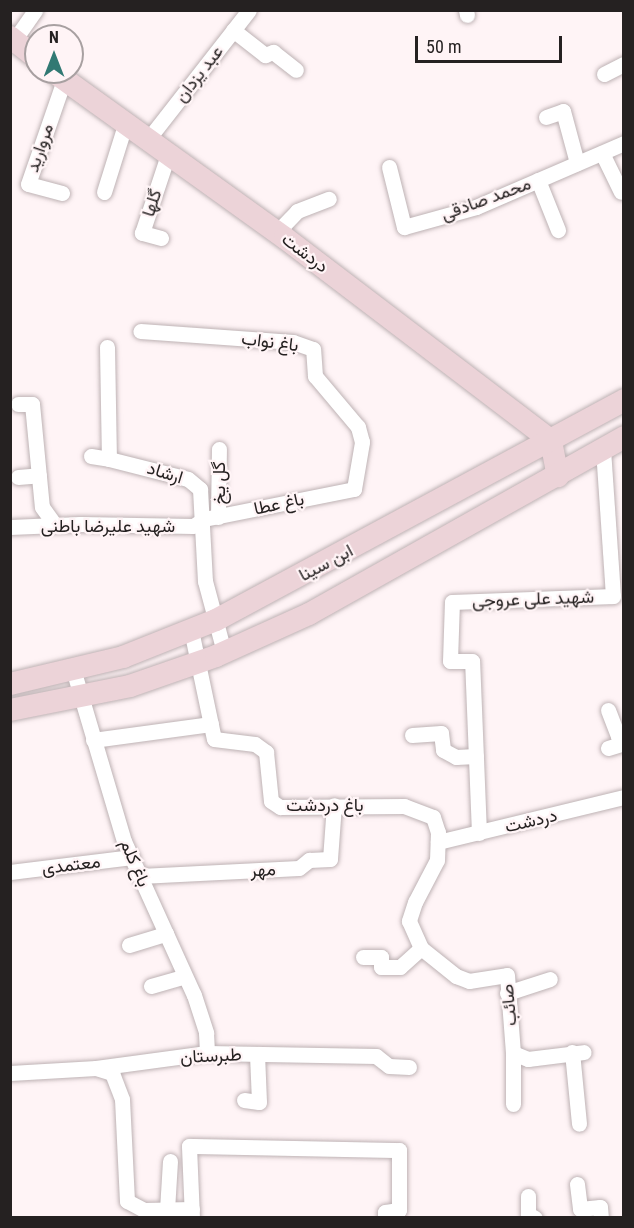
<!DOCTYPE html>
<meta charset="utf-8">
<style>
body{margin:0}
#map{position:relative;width:634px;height:1228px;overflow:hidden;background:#fff4f6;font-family:"Roboto Condensed",Vazirmatn,sans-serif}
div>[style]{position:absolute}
.roads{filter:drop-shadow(0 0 2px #beb2b4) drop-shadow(0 0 2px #beb2b4)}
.street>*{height:15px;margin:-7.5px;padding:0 7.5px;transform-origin:7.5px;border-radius:7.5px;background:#fff}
.secondary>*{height:22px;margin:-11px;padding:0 11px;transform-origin:11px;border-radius:11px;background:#ecd3d8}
span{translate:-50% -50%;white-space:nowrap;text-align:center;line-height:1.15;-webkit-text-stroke:4.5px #fff4f6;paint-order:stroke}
.street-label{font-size:18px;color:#252121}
.frame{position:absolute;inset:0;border:12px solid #252121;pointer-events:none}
.north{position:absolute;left:24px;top:24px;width:60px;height:60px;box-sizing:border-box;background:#fff4f6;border:2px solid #a8a0a1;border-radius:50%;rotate:0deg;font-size:16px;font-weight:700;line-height:24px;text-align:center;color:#252121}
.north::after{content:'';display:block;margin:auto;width:21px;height:27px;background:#317973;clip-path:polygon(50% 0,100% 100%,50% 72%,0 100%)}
.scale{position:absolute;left:415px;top:36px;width:147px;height:27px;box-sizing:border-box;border:3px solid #252121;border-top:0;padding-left:8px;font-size:18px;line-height:21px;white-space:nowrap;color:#252121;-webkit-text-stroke:4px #fff4f6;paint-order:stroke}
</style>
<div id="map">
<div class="roads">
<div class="street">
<i style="left:466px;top:10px;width:5px;rotate:79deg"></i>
<i style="left:233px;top:30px;width:41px;rotate:38deg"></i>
<i style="left:265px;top:55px;width:9px;rotate:-21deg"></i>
<i style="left:273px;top:52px;width:29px;rotate:38deg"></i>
<i style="left:15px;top:39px;width:35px;rotate:-55deg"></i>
<i style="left:604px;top:74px;width:22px;rotate:-27deg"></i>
<i style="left:546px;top:117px;width:18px;rotate:-19deg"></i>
<i style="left:563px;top:111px;width:54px;rotate:74.9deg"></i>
<i style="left:149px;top:138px;width:162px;rotate:-52deg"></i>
<i style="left:602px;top:153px;width:43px;rotate:64deg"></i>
<i style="left:389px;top:167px;width:62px;rotate:76deg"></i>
<i style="left:404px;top:227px;width:75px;rotate:-15.5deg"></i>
<i style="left:476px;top:207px;width:161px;rotate:-23.4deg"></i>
<i style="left:538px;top:180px;width:54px;rotate:68.2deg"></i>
<i style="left:104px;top:192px;width:73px;rotate:-72.6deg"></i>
<i style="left:62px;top:193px;width:35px;rotate:-165deg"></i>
<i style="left:28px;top:184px;width:110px;rotate:-70.9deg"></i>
<i style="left:277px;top:232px;width:29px;rotate:-46deg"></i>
<i style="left:297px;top:211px;width:34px;rotate:-21deg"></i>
<i style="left:161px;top:238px;width:20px;rotate:-165deg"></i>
<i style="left:142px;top:233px;width:82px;rotate:-71.6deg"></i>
<i style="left:107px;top:347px;width:112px;rotate:89deg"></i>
<i style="left:109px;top:459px;width:81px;rotate:14.2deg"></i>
<i style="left:188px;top:479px;width:16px;rotate:40deg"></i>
<i style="left:200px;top:489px;width:92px;rotate:86.9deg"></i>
<i style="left:205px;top:581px;width:73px;rotate:75deg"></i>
<i style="left:18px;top:404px;width:14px"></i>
<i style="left:32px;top:404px;width:103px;rotate:84.5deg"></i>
<i style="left:42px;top:507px;width:22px;rotate:54deg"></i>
<i style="left:91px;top:456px;width:18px;rotate:9deg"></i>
<i style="left:18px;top:477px;width:21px;rotate:-5deg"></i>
<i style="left:218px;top:517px;width:68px;rotate:-89.2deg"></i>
<i style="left:10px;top:527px;width:70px;rotate:-2.5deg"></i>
<i style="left:80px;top:524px;width:113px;rotate:1deg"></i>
<i style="left:193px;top:526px;width:13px;rotate:-32deg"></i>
<i style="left:204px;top:519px;width:153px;rotate:-11.3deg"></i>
<i style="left:354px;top:489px;width:48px;rotate:-80.3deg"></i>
<i style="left:362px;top:442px;width:16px;rotate:-105deg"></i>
<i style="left:358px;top:427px;width:67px;rotate:-130.1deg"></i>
<i style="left:315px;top:376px;width:27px;rotate:-94deg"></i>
<i style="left:313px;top:349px;width:21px;rotate:-161deg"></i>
<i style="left:293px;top:342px;width:153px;rotate:-175.9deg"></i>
<i style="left:191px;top:630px;width:111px;rotate:78.1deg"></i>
<i style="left:214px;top:739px;width:41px;rotate:7deg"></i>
<i style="left:255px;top:744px;width:14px;rotate:36deg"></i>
<i style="left:266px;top:752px;width:49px;rotate:84.2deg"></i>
<i style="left:271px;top:801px;width:11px;rotate:34deg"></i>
<i style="left:280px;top:807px;width:124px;rotate:-0.5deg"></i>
<i style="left:404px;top:806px;width:31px;rotate:21deg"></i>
<i style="left:433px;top:817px;width:16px;rotate:72deg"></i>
<i style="left:438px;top:832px;width:28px;rotate:92deg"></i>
<i style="left:437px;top:860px;width:47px;rotate:117.6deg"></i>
<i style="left:415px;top:902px;width:20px;rotate:108deg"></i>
<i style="left:409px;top:921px;width:30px;rotate:66deg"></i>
<i style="left:421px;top:948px;width:45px;rotate:38.7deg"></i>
<i style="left:456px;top:976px;width:14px;rotate:21deg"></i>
<i style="left:469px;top:981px;width:38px;rotate:-9deg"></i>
<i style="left:507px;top:975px;width:78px;rotate:85.6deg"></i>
<i style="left:513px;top:1053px;width:16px;rotate:22deg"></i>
<i style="left:528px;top:1059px;width:56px;rotate:-7.1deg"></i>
<i style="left:73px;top:669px;width:179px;rotate:73.5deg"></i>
<i style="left:124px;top:841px;width:169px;rotate:65.6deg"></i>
<i style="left:194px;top:995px;width:40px;rotate:72deg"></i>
<i style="left:206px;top:1033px;width:20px;rotate:87deg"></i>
<i style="left:608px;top:710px;width:28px;rotate:69deg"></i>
<i style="left:618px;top:736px;width:7px;rotate:34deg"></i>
<i style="left:412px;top:735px;width:29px;rotate:-4deg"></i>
<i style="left:441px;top:733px;width:17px;rotate:83deg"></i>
<i style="left:443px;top:750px;width:15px;rotate:28deg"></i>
<i style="left:456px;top:757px;width:20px;rotate:-3deg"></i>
<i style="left:93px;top:740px;width:119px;rotate:-7.7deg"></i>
<i style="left:608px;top:748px;width:17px;rotate:-17deg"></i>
<i style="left:479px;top:833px;width:172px;rotate:-92.3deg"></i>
<i style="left:472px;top:661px;width:22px;rotate:180deg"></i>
<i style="left:450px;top:661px;width:59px;rotate:-88.1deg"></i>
<i style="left:452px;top:602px;width:161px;rotate:-2.1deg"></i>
<i style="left:613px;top:596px;width:146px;rotate:-93.9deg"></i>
<i style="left:438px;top:842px;width:191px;rotate:-13.6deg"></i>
<i style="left:10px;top:872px;width:123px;rotate:-7deg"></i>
<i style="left:140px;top:876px;width:159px;rotate:-2.9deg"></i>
<i style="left:299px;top:868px;width:13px;rotate:-39deg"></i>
<i style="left:309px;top:860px;width:21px;rotate:-3deg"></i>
<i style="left:330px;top:859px;width:54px;rotate:-85.8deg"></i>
<i style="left:129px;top:945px;width:39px;rotate:-17deg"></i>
<i style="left:363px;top:957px;width:18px"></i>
<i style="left:381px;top:957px;width:10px;rotate:90deg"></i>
<i style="left:381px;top:967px;width:19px"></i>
<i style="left:400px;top:967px;width:28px;rotate:-42deg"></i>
<i style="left:151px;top:986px;width:35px;rotate:-16deg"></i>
<i style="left:507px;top:993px;width:45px;rotate:-18deg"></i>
<i style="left:572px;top:1052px;width:72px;rotate:84.4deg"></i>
<i style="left:513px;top:1053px;width:51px;rotate:90deg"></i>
<i style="left:96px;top:1068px;width:17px;rotate:17deg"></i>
<i style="left:112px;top:1073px;width:28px;rotate:69deg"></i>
<i style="left:122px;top:1099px;width:102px;rotate:87.2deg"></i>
<i style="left:127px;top:1201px;width:19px;rotate:28deg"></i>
<i style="left:144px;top:1210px;width:48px;rotate:-1.2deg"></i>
<i style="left:10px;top:1073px;width:86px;rotate:-3.3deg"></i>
<i style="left:96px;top:1068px;width:112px;rotate:-7.7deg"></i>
<i style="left:207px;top:1053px;width:169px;rotate:1deg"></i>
<i style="left:376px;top:1056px;width:16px;rotate:38deg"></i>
<i style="left:389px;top:1066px;width:20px;rotate:3deg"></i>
<i style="left:244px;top:1100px;width:15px;rotate:8deg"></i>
<i style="left:259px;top:1102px;width:48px;rotate:-92.4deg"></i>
<i style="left:577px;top:1184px;width:25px;rotate:83deg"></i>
<i style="left:580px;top:1209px;width:20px;rotate:-6deg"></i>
<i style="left:600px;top:1207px;width:11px;rotate:85deg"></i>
<i style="left:528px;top:1196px;width:18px;rotate:90deg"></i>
<i style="left:528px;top:1214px;width:8px;rotate:30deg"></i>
<i style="left:167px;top:1210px;width:49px;rotate:-86.5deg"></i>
<i style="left:192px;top:1218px;width:72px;rotate:-92.4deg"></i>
<i style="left:189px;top:1146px;width:210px;rotate:1.1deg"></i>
<i style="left:399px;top:1150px;width:60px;rotate:90deg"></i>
<i style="left:399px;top:1210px;width:14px;rotate:172deg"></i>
<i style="left:385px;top:1212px;width:6px;rotate:90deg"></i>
</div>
<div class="secondary">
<i style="left:10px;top:37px;width:33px;rotate:38deg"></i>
<i style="left:54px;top:72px;width:284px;rotate:35.7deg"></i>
<i style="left:285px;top:238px;width:335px;rotate:37.3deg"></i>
<i style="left:551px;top:441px;width:36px;rotate:79deg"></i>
<i style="left:10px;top:684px;width:116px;rotate:-13.4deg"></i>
<i style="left:123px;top:657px;width:100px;rotate:-21.7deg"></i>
<i style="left:216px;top:620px;width:464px;rotate:-28.3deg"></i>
<i style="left:10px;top:710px;width:122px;rotate:-11.3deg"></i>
<i style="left:130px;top:686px;width:91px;rotate:-19.2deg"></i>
<i style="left:216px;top:656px;width:102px;rotate:-24.3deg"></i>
<i style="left:309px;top:614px;width:361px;rotate:-29.3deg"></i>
</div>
</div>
<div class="street-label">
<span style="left:199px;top:74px;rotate:-52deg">عبد یزدان</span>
<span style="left:40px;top:148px;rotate:-71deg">مروارید</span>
<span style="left:486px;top:199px;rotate:-20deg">محمد صادقی</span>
<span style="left:152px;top:203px;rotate:-72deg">گلها</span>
<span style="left:305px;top:253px;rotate:37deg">دردشت</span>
<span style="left:270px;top:342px;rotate:7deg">باغ نواب</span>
<span style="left:165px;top:473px;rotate:17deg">ارشاد</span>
<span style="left:219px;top:483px;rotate:-90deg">گل یخ</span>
<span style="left:279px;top:504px;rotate:-12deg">باغ عطا</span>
<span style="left:108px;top:526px">شهید علیرضا باطنی</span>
<span style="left:326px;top:563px;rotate:-28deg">ابن سینا</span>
<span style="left:533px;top:599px;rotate:-2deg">شهید علی عروجی</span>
<span style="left:325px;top:805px">باغ دردشت</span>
<span style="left:531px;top:821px;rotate:-13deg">دردشت</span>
<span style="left:135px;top:863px;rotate:67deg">باغ کلم</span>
<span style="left:71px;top:865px;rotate:-7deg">معتمدی</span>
<span style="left:263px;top:870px;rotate:-3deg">مهر</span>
<span style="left:509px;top:1005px;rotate:-95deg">صائب</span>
<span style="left:211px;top:1056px;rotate:-3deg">طبرستان</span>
</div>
<div class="frame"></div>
<div class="north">N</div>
<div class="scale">50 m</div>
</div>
